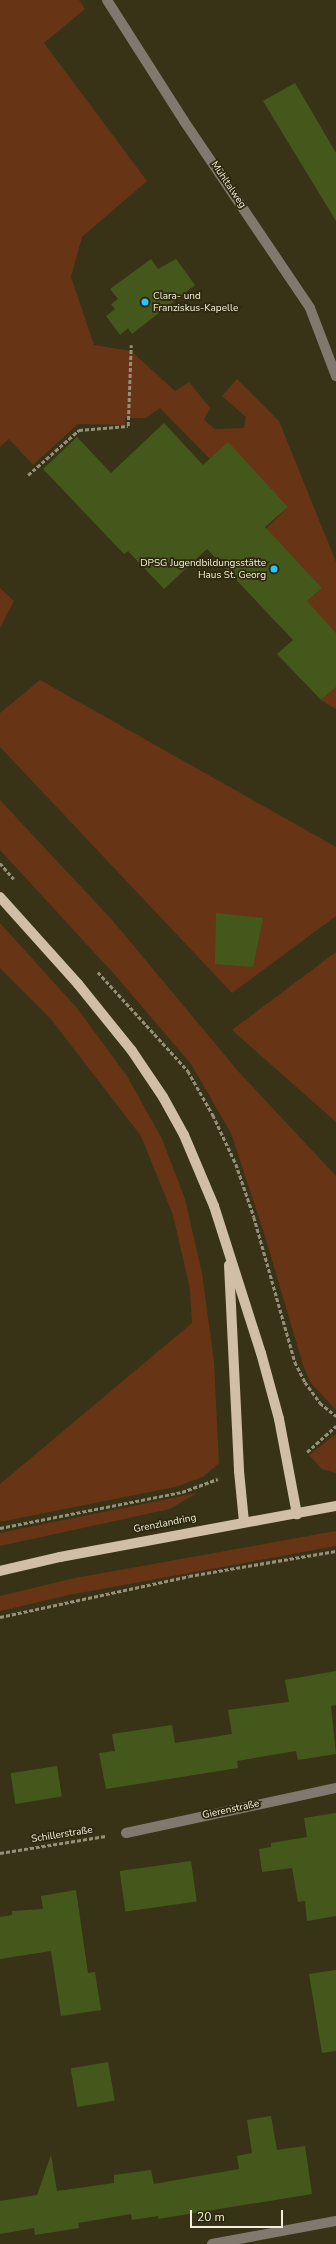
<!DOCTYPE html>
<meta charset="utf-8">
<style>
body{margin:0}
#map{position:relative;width:336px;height:2244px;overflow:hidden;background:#383317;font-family:"Nunito Sans",sans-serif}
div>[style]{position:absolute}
.green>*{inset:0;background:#673415}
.building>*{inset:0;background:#45581c;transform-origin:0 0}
.path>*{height:2.5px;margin-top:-1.25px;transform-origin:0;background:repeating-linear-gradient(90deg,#949079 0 4px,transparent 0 6px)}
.minor>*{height:10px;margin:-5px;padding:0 5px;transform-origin:5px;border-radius:5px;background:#81796d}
.major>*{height:10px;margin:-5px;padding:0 5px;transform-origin:5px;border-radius:5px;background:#d0bea7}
.dots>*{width:11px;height:11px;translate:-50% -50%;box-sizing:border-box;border:2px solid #2e290d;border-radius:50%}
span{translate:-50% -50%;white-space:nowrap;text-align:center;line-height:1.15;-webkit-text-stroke:3.5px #2e290d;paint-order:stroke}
.street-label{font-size:10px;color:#f2efde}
.poi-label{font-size:10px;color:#f2efde}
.left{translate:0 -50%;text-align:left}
.right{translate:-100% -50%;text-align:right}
.scale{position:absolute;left:190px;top:2210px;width:93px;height:18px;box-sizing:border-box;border:2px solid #f2efde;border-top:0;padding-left:5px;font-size:12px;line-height:14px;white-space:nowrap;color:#f2efde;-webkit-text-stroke:3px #2e290d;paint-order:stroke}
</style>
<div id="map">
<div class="green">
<i style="clip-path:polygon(0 0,79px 0,85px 9px,44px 43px,147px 181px,82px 237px,71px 277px,94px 345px,131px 351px,175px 391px,189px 382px,210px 408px,204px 420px,215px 429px,244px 428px,246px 417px,222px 396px,237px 379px,279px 421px,336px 562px,336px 633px,306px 602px,322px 588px,266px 529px,288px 507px,210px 459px,160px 408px,146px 418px,125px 418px,125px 425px,78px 424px,33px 465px,9px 439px,0 447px)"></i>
<i style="clip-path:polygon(0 588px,14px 601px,0 628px)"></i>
<i style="clip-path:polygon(40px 680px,336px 847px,336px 916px,232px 993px,0 747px,0 713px)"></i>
<i style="clip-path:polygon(336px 687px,336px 709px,321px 700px)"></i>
<i style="clip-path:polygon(0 800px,113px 921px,238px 1071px,336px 1176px,336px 1410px,310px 1382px,303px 1365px,264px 1233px,231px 1133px,191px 1064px,115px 975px,0 850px)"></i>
<i style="clip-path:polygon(0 923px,77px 1008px,127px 1076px,162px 1139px,185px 1199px,202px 1273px,214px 1362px,219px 1463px,203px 1477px,175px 1487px,0 1522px,0 1484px,192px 1323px,190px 1289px,173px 1215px,141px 1136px,50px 1018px,0 968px)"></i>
<i style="clip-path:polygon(336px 952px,336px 1122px,232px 1030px)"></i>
<i style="clip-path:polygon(336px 1434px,336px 1473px,322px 1469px,309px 1455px)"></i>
<i style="clip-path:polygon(197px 1493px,170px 1509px,0 1546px,0 1533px)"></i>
<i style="clip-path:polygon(336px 1531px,336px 1546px,69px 1595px,0 1611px,0 1596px,75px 1578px)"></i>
</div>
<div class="building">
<i style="clip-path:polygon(295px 83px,336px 153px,336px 221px,263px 101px)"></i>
<i style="clip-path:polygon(151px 259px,158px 269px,176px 259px,195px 285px,132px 334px,128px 328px,120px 335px,106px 316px,115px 309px,111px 304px,118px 299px,110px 289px)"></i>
<i style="clip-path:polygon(164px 423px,203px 465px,228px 442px,288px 507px,265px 527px,322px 588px,307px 601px,336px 633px,336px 687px,321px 700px,277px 654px,293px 640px,207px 549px,164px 589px,128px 551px,124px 554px,43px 469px,77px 437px,111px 473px)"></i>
<i style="clip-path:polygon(216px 913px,263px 918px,253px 967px,215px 964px)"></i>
<i style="clip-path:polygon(336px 1671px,336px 1705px,331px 1706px,336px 1754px,298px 1760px,296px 1751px,237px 1761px,238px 1768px,106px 1789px,99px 1753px,115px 1751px,112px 1734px,172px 1725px,175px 1743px,232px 1734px,228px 1710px,289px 1702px,285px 1680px)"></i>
<i style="left:57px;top:1766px;width:31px;height:47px;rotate:81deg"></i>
<i style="clip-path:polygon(336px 1813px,336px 1916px,307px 1921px,305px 1901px,298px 1902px,292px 1868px,262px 1872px,259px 1849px,271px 1847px,271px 1843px,307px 1837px,304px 1818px)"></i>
<i style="left:191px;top:1861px;width:41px;height:72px;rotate:82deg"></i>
<i style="clip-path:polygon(76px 1890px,88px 1973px,95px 1972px,101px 2010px,61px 2016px,51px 1951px,0 1959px,0 1917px,12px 1915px,12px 1911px,43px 1909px,41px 1896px)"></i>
<i style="clip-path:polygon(336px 1970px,336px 2051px,322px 2053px,309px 1974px)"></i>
<i style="left:108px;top:2062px;width:39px;height:38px;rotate:80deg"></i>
<i style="clip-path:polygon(271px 2116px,277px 2150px,305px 2146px,312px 2194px,158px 2219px,158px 2216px,132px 2220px,131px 2214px,78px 2223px,79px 2228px,35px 2235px,34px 2228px,0 2234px,0 2201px,37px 2195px,51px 2155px,57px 2191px,114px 2183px,114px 2175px,151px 2170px,154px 2184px,239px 2169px,237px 2156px,252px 2153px,247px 2120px)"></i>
</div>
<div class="path">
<i style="left:28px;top:475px;width:68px;rotate:-41.4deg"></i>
<i style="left:79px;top:430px;width:49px;rotate:-4.7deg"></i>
<i style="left:128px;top:426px;width:81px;rotate:-87.9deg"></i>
<i style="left:0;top:863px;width:21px;rotate:49deg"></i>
<i style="left:98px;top:972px;width:134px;rotate:47.7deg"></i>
<i style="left:188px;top:1071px;width:51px;rotate:60.4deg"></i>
<i style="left:213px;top:1115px;width:54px;rotate:64.9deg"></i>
<i style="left:236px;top:1164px;width:56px;rotate:71.2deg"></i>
<i style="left:254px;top:1217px;width:151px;rotate:74.2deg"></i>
<i style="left:295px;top:1362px;width:22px;rotate:63deg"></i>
<i style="left:305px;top:1382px;width:26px;rotate:54deg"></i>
<i style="left:320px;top:1403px;width:21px;rotate:39deg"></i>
<i style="left:307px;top:1452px;width:39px;rotate:-42deg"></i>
<i style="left:0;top:1528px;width:186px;rotate:-11.2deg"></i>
<i style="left:182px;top:1492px;width:38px;rotate:-20deg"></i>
<i style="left:0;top:1617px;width:193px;rotate:-12.2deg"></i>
<i style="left:189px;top:1576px;width:149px;rotate:-9.7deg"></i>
<i style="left:0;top:1853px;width:107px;rotate:-9.1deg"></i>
</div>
<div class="minor">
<i style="left:107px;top:0;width:143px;rotate:57.5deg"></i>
<i style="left:184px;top:121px;width:225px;rotate:56deg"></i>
<i style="left:310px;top:308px;width:73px;rotate:69.1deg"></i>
<i style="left:126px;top:1833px;width:215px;rotate:-12.1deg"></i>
<i style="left:212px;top:2244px;width:126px;rotate:-10.5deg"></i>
</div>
<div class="major">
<i style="left:0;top:897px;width:117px;rotate:48.1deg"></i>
<i style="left:78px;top:984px;width:86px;rotate:51.1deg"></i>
<i style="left:132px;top:1051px;width:55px;rotate:56deg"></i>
<i style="left:163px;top:1097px;width:43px;rotate:61.1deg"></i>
<i style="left:184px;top:1135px;width:77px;rotate:67.1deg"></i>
<i style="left:214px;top:1206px;width:154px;rotate:72.3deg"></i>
<i style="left:261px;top:1353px;width:68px;rotate:74.7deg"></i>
<i style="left:279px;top:1419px;width:97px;rotate:79.3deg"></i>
<i style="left:229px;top:1265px;width:206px;rotate:87.2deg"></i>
<i style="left:239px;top:1471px;width:51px;rotate:84.4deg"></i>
<i style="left:0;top:1571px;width:62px;rotate:-13.1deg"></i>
<i style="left:60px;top:1557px;width:281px;rotate:-10.5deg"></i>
</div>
<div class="dots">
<i style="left:145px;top:302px;background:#23c9fe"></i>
<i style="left:274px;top:569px;background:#23c9fe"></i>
</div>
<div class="street-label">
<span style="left:228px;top:185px;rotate:56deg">Mühltalweg</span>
<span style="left:165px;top:1524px;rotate:-11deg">Grenzlandring</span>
<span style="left:231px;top:1810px;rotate:-12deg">Gierenstraße</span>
<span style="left:62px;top:1835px;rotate:-9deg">Schillerstraße</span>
</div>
<div class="poi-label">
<span class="left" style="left:153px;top:302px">Clara- und<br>Franziskus-Kapelle</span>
<span class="right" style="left:266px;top:569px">DPSG Jugendbildungsstätte<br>Haus St. Georg</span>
</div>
<div class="scale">20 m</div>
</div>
